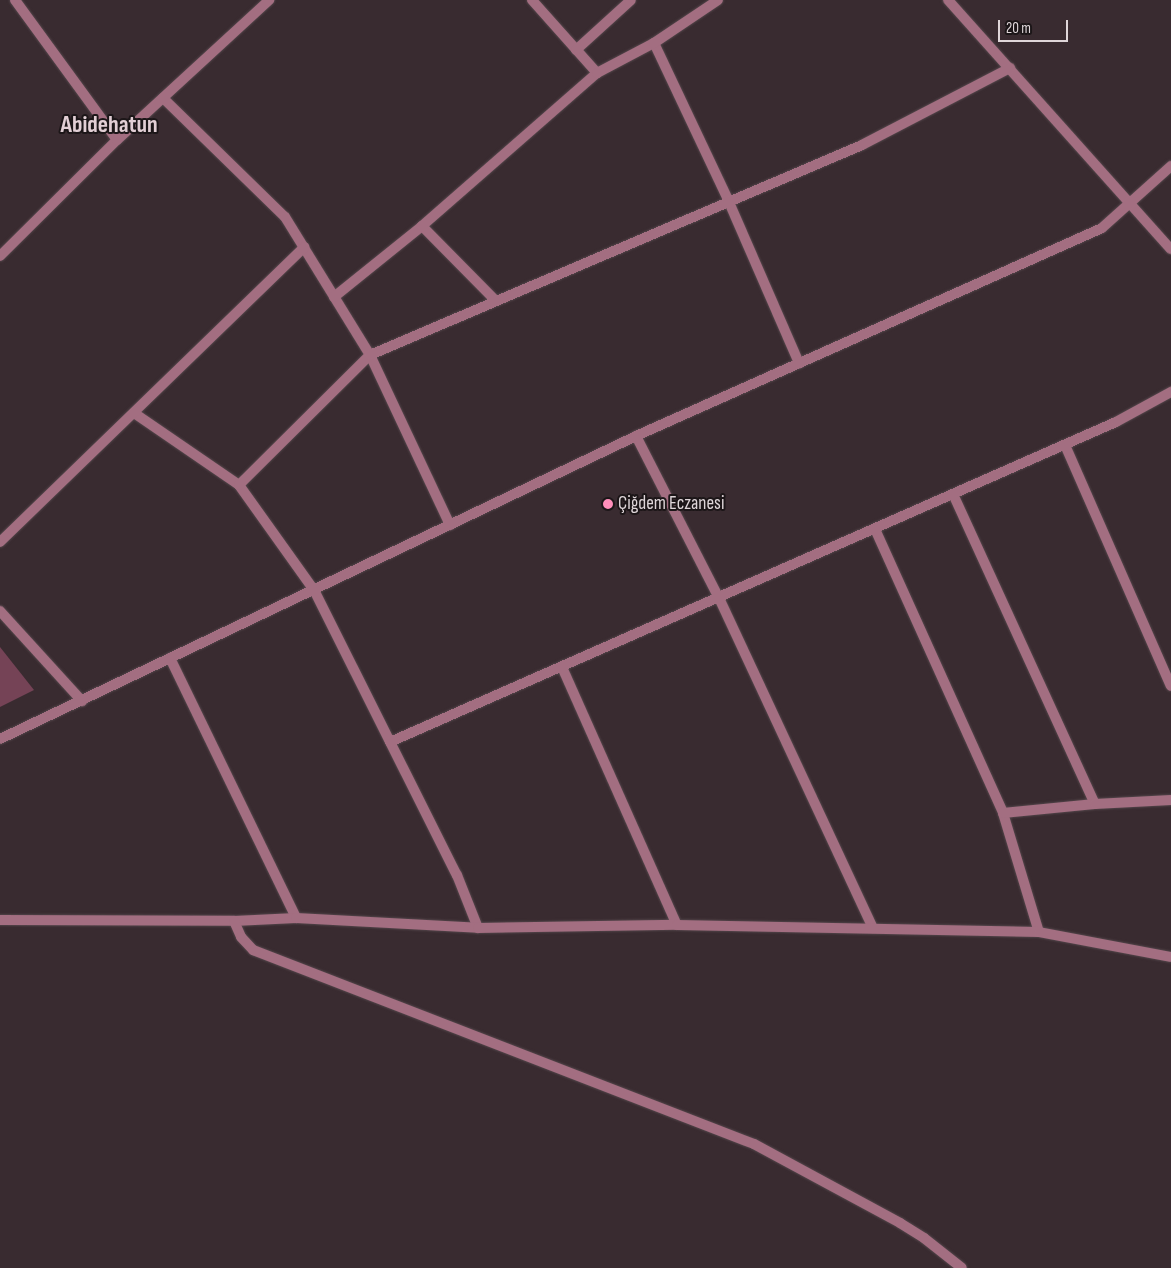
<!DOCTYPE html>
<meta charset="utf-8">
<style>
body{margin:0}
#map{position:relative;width:1171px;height:1268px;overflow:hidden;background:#392b30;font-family:"Sofia Sans Condensed",sans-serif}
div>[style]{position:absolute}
.green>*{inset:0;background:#754356}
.roads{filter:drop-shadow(0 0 1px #54464b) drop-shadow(0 0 1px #54464b)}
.street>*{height:10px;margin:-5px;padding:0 5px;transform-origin:5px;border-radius:5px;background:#a36e81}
.dots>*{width:14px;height:14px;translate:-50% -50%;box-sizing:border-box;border:2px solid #1c1618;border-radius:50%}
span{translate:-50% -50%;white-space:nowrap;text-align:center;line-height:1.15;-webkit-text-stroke:4px #1c1618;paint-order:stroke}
.poi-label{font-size:19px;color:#dfd6d9}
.left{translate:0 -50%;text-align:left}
.district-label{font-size:24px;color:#e2cfd5;font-weight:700}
.scale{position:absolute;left:998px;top:20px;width:70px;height:22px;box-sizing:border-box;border:2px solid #dfd6d9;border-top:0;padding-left:6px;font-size:15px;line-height:18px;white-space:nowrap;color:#dfd6d9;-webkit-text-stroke:4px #1c1618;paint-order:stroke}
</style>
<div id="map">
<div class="green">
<i style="clip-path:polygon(0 647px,34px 690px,0 707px)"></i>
</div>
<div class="roads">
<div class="street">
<i style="left:15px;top:0;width:173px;rotate:53.9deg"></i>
<i style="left:532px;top:0;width:98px;rotate:48.3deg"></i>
<i style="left:948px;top:0;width:334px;rotate:48.2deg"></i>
<i style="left:654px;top:43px;width:176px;rotate:64.7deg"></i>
<i style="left:729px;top:202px;width:176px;rotate:66.5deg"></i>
<i style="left:576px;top:50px;width:74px;rotate:-42.3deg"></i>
<i style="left:163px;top:98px;width:170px;rotate:44.3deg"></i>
<i style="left:285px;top:217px;width:162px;rotate:58.4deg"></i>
<i style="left:370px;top:355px;width:188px;rotate:64.8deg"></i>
<i style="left:422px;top:226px;width:105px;rotate:45.4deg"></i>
<i style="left:0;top:256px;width:165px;rotate:-44.8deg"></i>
<i style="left:117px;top:140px;width:207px;rotate:-42.6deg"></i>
<i style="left:334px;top:297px;width:113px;rotate:-38.9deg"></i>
<i style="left:422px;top:226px;width:232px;rotate:-41.2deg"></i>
<i style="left:597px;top:73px;width:64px;rotate:-27.8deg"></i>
<i style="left:654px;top:43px;width:77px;rotate:-33.9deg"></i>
<i style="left:134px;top:413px;width:127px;rotate:34.4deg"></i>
<i style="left:239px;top:485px;width:129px;rotate:54.5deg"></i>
<i style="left:314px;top:590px;width:319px;rotate:63.4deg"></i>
<i style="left:457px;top:875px;width:57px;rotate:68.4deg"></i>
<i style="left:636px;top:436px;width:182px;rotate:62.9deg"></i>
<i style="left:719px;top:598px;width:364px;rotate:65deg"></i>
<i style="left:1065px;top:445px;width:263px;rotate:66.3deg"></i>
<i style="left:239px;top:485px;width:185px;rotate:-44.8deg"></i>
<i style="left:370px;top:355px;width:535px;rotate:-23.11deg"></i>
<i style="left:862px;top:145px;width:167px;rotate:-27.5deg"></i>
<i style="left:953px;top:494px;width:341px;rotate:65.4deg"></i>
<i style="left:875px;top:529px;width:312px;rotate:65.7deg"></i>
<i style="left:1003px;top:813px;width:124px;rotate:73.2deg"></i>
<i style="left:0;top:542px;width:424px;rotate:-44.1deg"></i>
<i style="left:0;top:611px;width:122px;rotate:47.7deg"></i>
<i style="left:170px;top:658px;width:289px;rotate:64.1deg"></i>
<i style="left:562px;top:667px;width:282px;rotate:66deg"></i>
<i style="left:0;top:739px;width:704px;rotate:-25.47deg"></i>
<i style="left:636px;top:436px;width:510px;rotate:-24.05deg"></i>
<i style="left:1102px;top:228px;width:93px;rotate:-41.9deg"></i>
<i style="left:390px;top:742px;width:793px;rotate:-23.79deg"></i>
<i style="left:1116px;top:422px;width:63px;rotate:-28.6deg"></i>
<i style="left:1003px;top:813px;width:92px;rotate:-5.6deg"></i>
<i style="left:1095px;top:804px;width:76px;rotate:-3deg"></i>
<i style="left:0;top:920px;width:234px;rotate:0.2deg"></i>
<i style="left:234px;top:921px;width:62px;rotate:-2.8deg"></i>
<i style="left:296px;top:918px;width:182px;rotate:3.1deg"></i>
<i style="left:478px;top:928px;width:199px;rotate:-0.9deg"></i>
<i style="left:677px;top:925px;width:362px;rotate:1.1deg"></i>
<i style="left:1039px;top:932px;width:134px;rotate:10.7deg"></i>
<i style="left:234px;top:921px;width:17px;rotate:66deg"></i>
<i style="left:241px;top:937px;width:18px;rotate:47deg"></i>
<i style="left:253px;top:950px;width:537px;rotate:21.17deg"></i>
<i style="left:754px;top:1144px;width:166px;rotate:28.4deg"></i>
<i style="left:900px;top:1223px;width:28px;rotate:32deg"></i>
<i style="left:924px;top:1238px;width:48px;rotate:38.3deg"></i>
</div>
</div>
<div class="dots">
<i style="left:608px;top:504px;background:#ff8eba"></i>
</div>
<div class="poi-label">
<span class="left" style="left:618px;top:504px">Çiğdem Eczanesi</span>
</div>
<div class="district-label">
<span style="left:109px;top:125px">Abidehatun</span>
</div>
<div class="scale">20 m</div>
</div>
